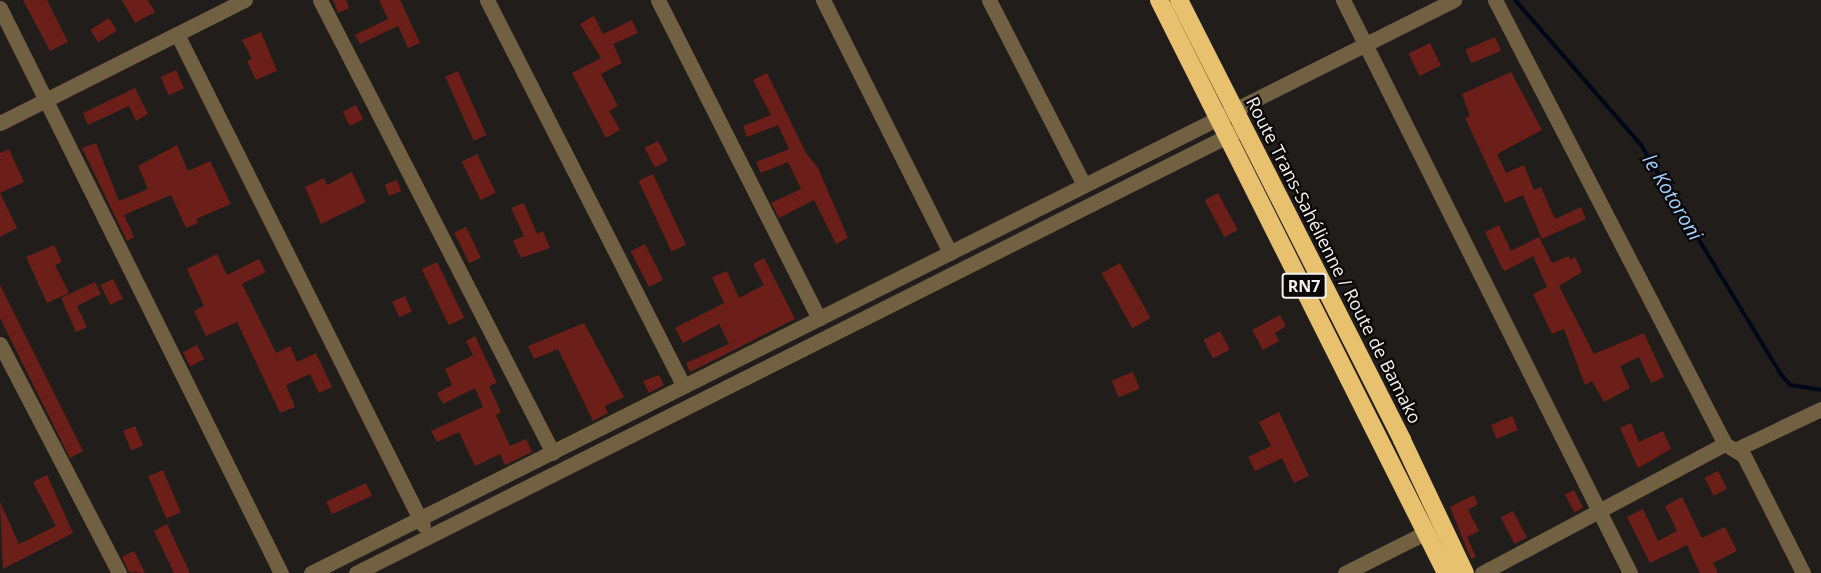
<!DOCTYPE html>
<meta charset="utf-8">
<style>
body{margin:0}
#map{position:relative;width:1821px;height:573px;overflow:hidden;background:#211d1b;font-family:"Open Sans",sans-serif}
div>[style]{position:absolute}
.stream>*{height:4px;margin:-2px;padding:0 2px;transform-origin:2px;border-radius:2px;background:#000818}
.building>*{inset:0;background:#6c1f18;transform-origin:0 0}
.minor>*{height:15px;margin:-7.5px;padding:0 7.5px;transform-origin:7.5px;border-radius:7.5px;background:#716142}
.highway>*{height:18px;margin:-9px;padding:0 9px;transform-origin:9px;border-radius:9px;background:#e8c16f}
span{translate:-50% -50%;white-space:nowrap;text-align:center;line-height:1.15;-webkit-text-stroke:4.5px #090707;paint-order:stroke}
.shield-label span{padding:2px 4px;background:#090707;border:2px solid;border-radius:4px;-webkit-text-stroke-width:0}
.shield-label{font-size:16px;color:#f4f1f0;font-weight:700}
.street-label{font-size:18px;color:#f4f1f0}
.water-label{font-size:20px;color:#a0ceff;font-style:italic}
</style>
<div id="map">
<div class="stream">
<i style="left:1515px;top:0;width:192px;rotate:49deg"></i>
<i style="left:1641px;top:145px;width:267px;rotate:58.6deg"></i>
<i style="left:1780px;top:373px;width:16px;rotate:50deg"></i>
<i style="left:1790px;top:385px;width:31px;rotate:9deg"></i>
</div>
<div class="building">
<i style="clip-path:polygon(23px 0,47px 0,68px 42px,50px 51px)"></i>
<i style="clip-path:polygon(122px 0,148px 0,155px 12px,135px 23px)"></i>
<i style="clip-path:polygon(333px 0,346px 0,349px 8px,338px 13px)"></i>
<i style="clip-path:polygon(379px 0,400px 0,420px 43px,408px 48px,398px 26px,360px 44px,355px 35px,388px 19px)"></i>
<i style="clip-path:polygon(594px 16px,603px 34px,632px 20px,638px 33px,613px 44px,622px 63px,601px 74px,618px 106px,609px 111px,620px 130px,606px 138px,572px 73px,601px 58px,580px 24px)"></i>
<i style="left:109px;top:18px;width:15px;height:22px;rotate:58deg"></i>
<i style="clip-path:polygon(261px 32px,277px 71px,256px 80px,247px 61px,252px 59px,242px 40px)"></i>
<i style="left:1495px;top:37px;width:15px;height:32px;rotate:67deg"></i>
<i style="left:1430px;top:43px;width:25px;height:24px;rotate:64deg"></i>
<i style="left:176px;top:70px;width:20px;height:17px;rotate:66deg"></i>
<i style="left:458px;top:71px;width:70px;height:14px;rotate:66deg"></i>
<i style="clip-path:polygon(1511px 72px,1542px 130px,1497px 154px,1506px 173px,1524px 165px,1534px 190px,1541px 187px,1555px 219px,1581px 207px,1586px 219px,1542px 239px,1523px 195px,1505px 203px,1465px 118px,1470px 116px,1462px 94px)"></i>
<i style="clip-path:polygon(767px 73px,806px 153px,818px 168px,848px 238px,836px 244px,814px 200px,779px 218px,771px 203px,801px 189px,788px 162px,761px 173px,756px 162px,789px 149px,778px 125px,747px 137px,743px 126px,771px 115px,753px 80px)"></i>
<i style="clip-path:polygon(135px 88px,148px 114px,136px 121px,129px 106px,88px 125px,83px 113px)"></i>
<i style="left:356px;top:105px;width:16px;height:15px;rotate:63deg"></i>
<i style="left:658px;top:141px;width:22px;height:15px;rotate:63deg"></i>
<i style="clip-path:polygon(96px 143px,119px 201px,148px 189px,138px 166px,177px 145px,188px 171px,210px 161px,231px 204px,196px 219px,198px 223px,186px 228px,171px 195px,124px 215px,134px 237px,127px 241px,82px 148px)"></i>
<i style="clip-path:polygon(9px 149px,24px 182px,0 193px,0 153px)"></i>
<i style="left:477px;top:154px;width:43px;height:17px;rotate:64deg"></i>
<i style="clip-path:polygon(352px 172px,366px 202px,321px 224px,305px 187px,324px 178px,327px 185px)"></i>
<i style="left:653px;top:174px;width:78px;height:16px;rotate:65deg"></i>
<i style="left:397px;top:180px;width:12px;height:13px;rotate:70deg"></i>
<i style="clip-path:polygon(0 193px,17px 228px,0 237px)"></i>
<i style="left:1218px;top:193px;width:42px;height:15px;rotate:62deg"></i>
<i style="clip-path:polygon(524px 203px,537px 234px,543px 231px,550px 248px,521px 258px,513px 241px,524px 236px,511px 208px)"></i>
<i style="clip-path:polygon(1499px 225px,1511px 251px,1539px 237px,1552px 263px,1569px 256px,1570px 260px,1575px 257px,1582px 272px,1559px 286px,1594px 354px,1644px 333px,1664px 377px,1651px 383px,1639px 357px,1620px 366px,1630px 388px,1604px 402px,1592px 381px,1585px 385px,1564px 329px,1552px 334px,1533px 294px,1547px 287px,1533px 256px,1505px 271px,1502px 268px,1485px 232px)"></i>
<i style="left:466px;top:227px;width:34px;height:13px;rotate:64deg"></i>
<i style="left:645px;top:244px;width:40px;height:16px;rotate:63deg"></i>
<i style="clip-path:polygon(54px 245px,62px 262px,55px 265px,69px 293px,47px 303px,26px 257px)"></i>
<i style="clip-path:polygon(217px 254px,227px 275px,259px 259px,266px 272px,242px 284px,276px 353px,290px 346px,297px 362px,316px 353px,332px 387px,319px 393px,310px 374px,286px 385px,295px 407px,280px 413px,237px 322px,206px 336px,194px 311px,204px 306px,187px 269px)"></i>
<i style="clip-path:polygon(764px 258px,795px 319px,690px 372px,686px 363px,729px 344px,719px 324px,683px 343px,675px 328px,724px 303px,712px 277px,727px 271px,739px 298px,764px 285px,753px 264px)"></i>
<i style="left:437px;top:262px;width:62px;height:17px;rotate:64deg"></i>
<i style="left:1120px;top:263px;width:63px;height:21px;rotate:61deg"></i>
<i style="left:113px;top:279px;width:22px;height:14px;rotate:63deg"></i>
<i style="clip-path:polygon(95px 282px,101px 294px,77px 306px,87px 327px,76px 332px,61px 298px)"></i>
<i style="clip-path:polygon(0 285px,83px 451px,70px 458px,0 318px)"></i>
<i style="left:405px;top:296px;width:17px;height:14px;rotate:66deg"></i>
<i style="clip-path:polygon(1280px 315px,1286px 326px,1275px 333px,1279px 341px,1263px 350px,1252px 330px)"></i>
<i style="clip-path:polygon(584px 323px,624px 397px,605px 406px,608px 413px,593px 421px,558px 349px,534px 359px,528px 346px)"></i>
<i style="left:1220px;top:331px;width:21px;height:19px;rotate:62deg"></i>
<i style="clip-path:polygon(475px 336px,497px 383px,489px 386px,501px 412px,496px 415px,510px 446px,526px 439px,532px 452px,505px 465px,500px 454px,475px 466px,459px 432px,437px 442px,431px 431px,483px 407px,475px 388px,443px 404px,437px 393px,452px 385px,445px 369px,473px 355px,466px 341px)"></i>
<i style="left:197px;top:345px;width:16px;height:16px;rotate:63deg"></i>
<i style="left:1133px;top:372px;width:18px;height:23px;rotate:68deg"></i>
<i style="clip-path:polygon(659px 375px,664px 385px,649px 393px,643px 381px)"></i>
<i style="clip-path:polygon(1279px 412px,1309px 476px,1294px 483px,1282px 458px,1255px 471px,1248px 457px,1271px 446px,1259px 422px)"></i>
<i style="left:1512px;top:416px;width:15px;height:23px;rotate:67deg"></i>
<i style="clip-path:polygon(1631px 423px,1639px 442px,1663px 431px,1671px 449px,1638px 468px,1620px 428px)"></i>
<i style="left:135px;top:426px;width:21px;height:13px;rotate:67deg"></i>
<i style="left:163px;top:470px;width:46px;height:16px;rotate:67deg"></i>
<i style="left:1718px;top:471px;width:20px;height:15px;rotate:63deg"></i>
<i style="clip-path:polygon(47px 475px,73px 533px,3px 569px,0 502px,19px 544px,56px 526px,33px 482px)"></i>
<i style="left:366px;top:483px;width:14px;height:44px;rotate:65deg"></i>
<i style="left:1574px;top:490px;width:20px;height:10px;rotate:63deg"></i>
<i style="clip-path:polygon(1474px 495px,1478px 504px,1468px 510px,1479px 531px,1467px 537px,1476px 557px,1471px 559px,1450px 507px)"></i>
<i style="clip-path:polygon(1682px 497px,1702px 538px,1725px 527px,1737px 551px,1713px 563px,1718px 573px,1700px 573px,1687px 545px,1650px 563px,1627px 517px,1643px 509px,1658px 541px,1677px 531px,1665px 506px)"></i>
<i style="left:1513px;top:511px;width:30px;height:14px;rotate:62deg"></i>
<i style="clip-path:polygon(167px 524px,190px 573px,174px 573px,154px 531px)"></i>
<i style="clip-path:polygon(134px 551px,145px 573px,129px 572px,122px 557px)"></i>
</div>
<div class="minor">
<i style="left:320px;top:0;width:509px;rotate:62.78deg"></i>
<i style="left:487px;top:0;width:433px;rotate:63deg"></i>
<i style="left:658px;top:0;width:357px;rotate:63.2deg"></i>
<i style="left:823px;top:0;width:283px;rotate:63.3deg"></i>
<i style="left:989px;top:0;width:208px;rotate:62.8deg"></i>
<i style="left:1343px;top:0;width:641px;rotate:63.39deg"></i>
<i style="left:1495px;top:0;width:500px;rotate:62.62deg"></i>
<i style="left:1725px;top:444px;width:22px;rotate:32deg"></i>
<i style="left:1744px;top:456px;width:131px;rotate:63.2deg"></i>
<i style="left:0;top:8px;width:631px;rotate:63.56deg"></i>
<i style="left:177px;top:34px;width:549px;rotate:63.39deg"></i>
<i style="left:0;top:123px;width:274px;rotate:-26.7deg"></i>
<i style="left:0;top:344px;width:258px;rotate:62.5deg"></i>
<i style="left:1737px;top:449px;width:93px;rotate:-25.5deg"></i>
<i style="left:311px;top:573px;width:1279px;rotate:-26.63deg"></i>
<i style="left:356px;top:573px;width:992px;rotate:-26.64deg"></i>
<i style="left:1345px;top:573px;width:92px;rotate:-26.6deg"></i>
<i style="left:1482px;top:573px;width:275px;rotate:-28deg"></i>
</div>
<div class="highway">
<i style="left:1159px;top:0;width:641px;rotate:63.39deg"></i>
<i style="left:1179px;top:0;width:493px;rotate:63.1deg"></i>
<i style="left:1402px;top:440px;width:147px;rotate:64.7deg"></i>
</div>
<div class="shield-label">
<span style="left:1304px;top:286px">RN7</span>
</div>
<div class="street-label">
<span style="left:1334px;top:260px;rotate:63deg">Route Trans-Sahélienne / Route de Bamako</span>
</div>
<div class="water-label">
<span style="left:1673px;top:197px;rotate:59deg">le Kotoroni</span>
</div>
</div>
